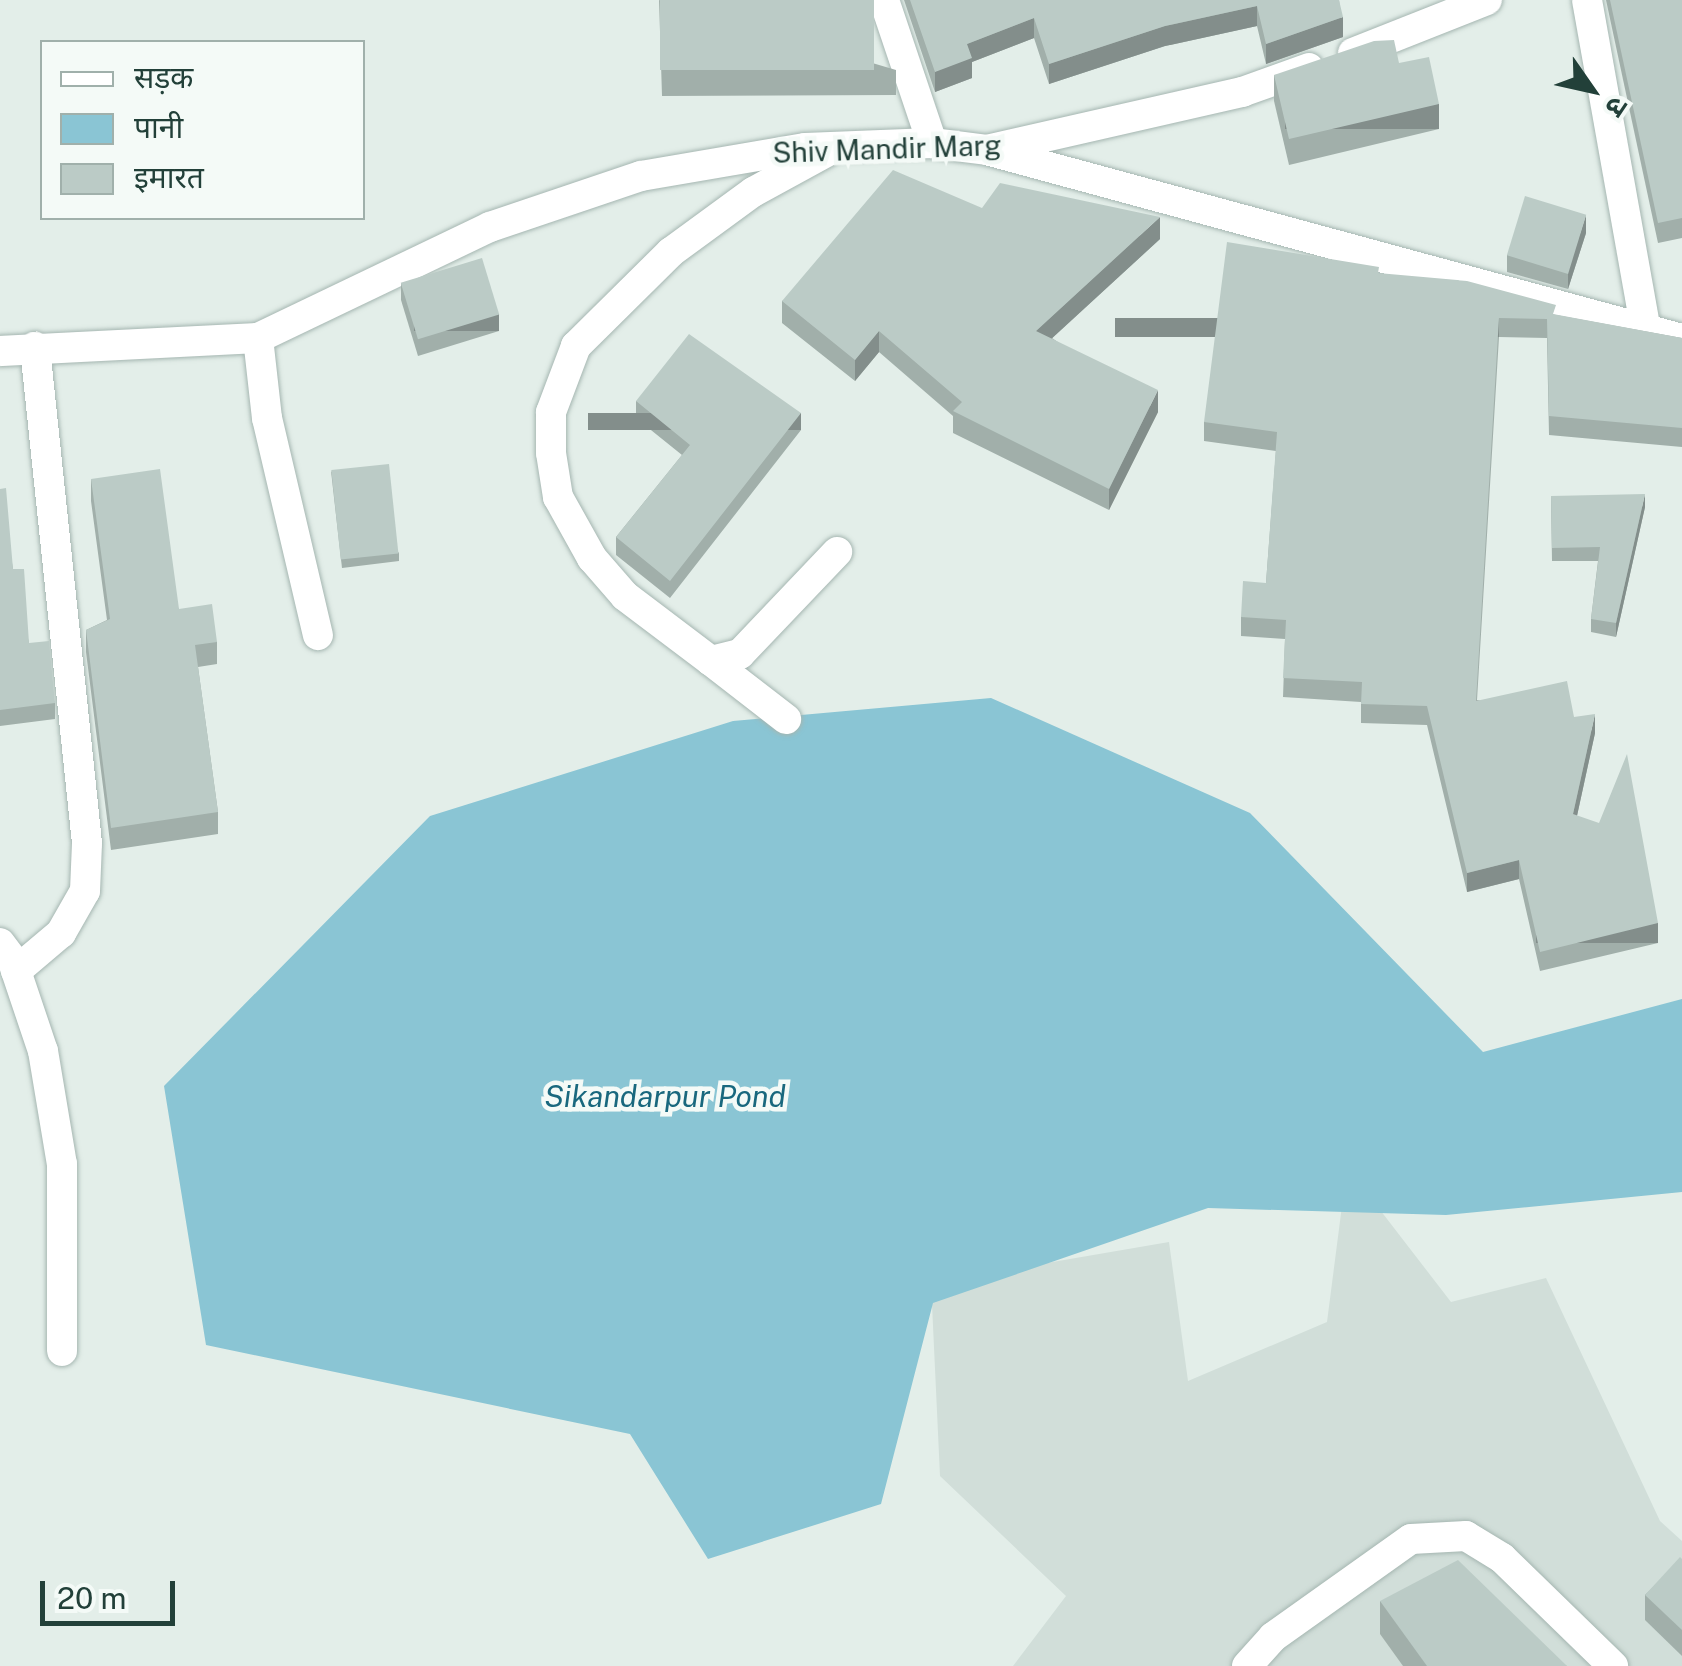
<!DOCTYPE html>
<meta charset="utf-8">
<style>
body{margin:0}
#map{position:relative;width:1682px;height:1666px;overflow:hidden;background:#e3eee9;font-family:"Public Sans","Noto Sans Devanagari",sans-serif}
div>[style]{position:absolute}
.built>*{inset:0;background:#d1ded9}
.water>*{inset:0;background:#8ac5d4}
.roads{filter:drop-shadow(0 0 2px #a5b6b1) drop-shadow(0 0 2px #a5b6b1)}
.minor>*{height:30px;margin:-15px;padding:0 15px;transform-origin:15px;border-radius:15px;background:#fff}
.wall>*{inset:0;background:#a1afaa}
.shaded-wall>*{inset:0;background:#838e8b;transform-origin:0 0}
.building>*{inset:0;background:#bbcbc6;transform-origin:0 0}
span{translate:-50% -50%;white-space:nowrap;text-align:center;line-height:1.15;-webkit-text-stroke:9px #f4faf7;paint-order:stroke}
.street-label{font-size:28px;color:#224039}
.water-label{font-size:30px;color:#19687e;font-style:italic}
.legend{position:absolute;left:40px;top:40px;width:325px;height:180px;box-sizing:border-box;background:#f4faf7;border:2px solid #a0b0ab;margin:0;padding:12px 18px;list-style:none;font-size:30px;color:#224039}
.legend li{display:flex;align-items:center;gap:20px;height:50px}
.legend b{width:50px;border:2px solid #a0b0ab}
.north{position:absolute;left:1542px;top:40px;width:100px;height:100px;-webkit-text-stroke:8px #f4faf7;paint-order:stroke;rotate:124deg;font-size:28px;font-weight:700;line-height:40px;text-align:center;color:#224039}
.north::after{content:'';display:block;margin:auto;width:35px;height:45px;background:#224039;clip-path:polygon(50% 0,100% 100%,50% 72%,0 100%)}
.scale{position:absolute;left:40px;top:1581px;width:135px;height:45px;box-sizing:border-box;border:5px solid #224039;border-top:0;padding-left:12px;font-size:30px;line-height:35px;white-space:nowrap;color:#224039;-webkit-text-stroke:8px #f4faf7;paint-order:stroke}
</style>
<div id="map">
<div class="built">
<i style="clip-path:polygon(1347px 1167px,1451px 1302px,1546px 1278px,1660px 1521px,1682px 1541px,1682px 1666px,1013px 1666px,1066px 1596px,940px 1476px,931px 1283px,1169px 1242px,1188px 1381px,1327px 1322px)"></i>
</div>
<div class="water">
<i style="clip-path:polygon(991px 698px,1250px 813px,1483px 1052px,1682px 999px,1682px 1192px,1446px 1215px,1208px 1208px,933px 1303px,881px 1504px,708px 1559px,630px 1434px,206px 1345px,164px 1086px,430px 816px,733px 721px)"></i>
</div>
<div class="roads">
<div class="minor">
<i style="left:884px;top:0;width:151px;rotate:71.4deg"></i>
<i style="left:1587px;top:0;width:331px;rotate:79.9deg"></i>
<i style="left:1353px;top:53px;width:144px;rotate:-21.6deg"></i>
<i style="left:828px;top:151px;width:85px;rotate:151.3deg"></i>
<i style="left:753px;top:192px;width:102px;rotate:143.8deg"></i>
<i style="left:671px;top:252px;width:134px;rotate:135.3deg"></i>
<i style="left:576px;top:346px;width:71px;rotate:110.7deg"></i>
<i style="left:551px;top:412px;width:41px;rotate:90deg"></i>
<i style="left:551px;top:453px;width:45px;rotate:81deg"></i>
<i style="left:558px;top:497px;width:70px;rotate:60.9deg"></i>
<i style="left:592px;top:558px;width:50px;rotate:49deg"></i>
<i style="left:625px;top:596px;width:108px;rotate:37.1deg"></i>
<i style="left:711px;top:661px;width:30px;rotate:-14deg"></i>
<i style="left:740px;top:654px;width:141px;rotate:-46.4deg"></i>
<i style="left:990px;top:151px;width:717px;rotate:15.2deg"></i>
<i style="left:258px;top:338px;width:81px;rotate:83.6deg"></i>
<i style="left:267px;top:418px;width:223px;rotate:76.8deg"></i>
<i style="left:0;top:351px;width:258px;rotate:-2.9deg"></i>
<i style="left:258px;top:338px;width:257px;rotate:-25.6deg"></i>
<i style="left:490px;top:227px;width:159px;rotate:-18.7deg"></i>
<i style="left:641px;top:176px;width:166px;rotate:-9.7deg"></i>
<i style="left:805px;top:148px;width:127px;rotate:-2.3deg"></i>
<i style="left:932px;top:143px;width:55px;rotate:7.3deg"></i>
<i style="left:987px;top:150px;width:262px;rotate:-12.8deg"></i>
<i style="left:1242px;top:92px;width:71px;rotate:-19.7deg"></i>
<i style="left:711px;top:661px;width:95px;rotate:37.7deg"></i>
<i style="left:0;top:943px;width:20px;rotate:53deg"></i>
<i style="left:12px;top:959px;width:97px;rotate:71.4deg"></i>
<i style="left:43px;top:1051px;width:115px;rotate:80.5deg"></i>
<i style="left:62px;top:1164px;width:187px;rotate:90deg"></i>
<i style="left:16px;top:971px;width:59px;rotate:-40.2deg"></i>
<i style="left:61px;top:933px;width:48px;rotate:-60.3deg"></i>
<i style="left:85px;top:891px;width:48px;rotate:-87.6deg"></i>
<i style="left:87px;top:843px;width:499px;rotate:-96deg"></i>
<i style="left:1247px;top:1666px;width:39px;rotate:-48deg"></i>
<i style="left:1273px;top:1637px;width:169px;rotate:-35.4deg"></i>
<i style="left:1411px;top:1539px;width:55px;rotate:-3.1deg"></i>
<i style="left:1466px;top:1536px;width:42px;rotate:31.4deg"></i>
<i style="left:1502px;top:1558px;width:155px;rotate:44.2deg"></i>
</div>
</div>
<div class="wall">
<i style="clip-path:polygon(659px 0,896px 70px,896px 95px,662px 96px)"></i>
<i style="clip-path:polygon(904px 0,1339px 0,1343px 37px,1266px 64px,1257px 26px,1165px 46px,1049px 84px,1034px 38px,972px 62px,972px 78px,935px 92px)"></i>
<i style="clip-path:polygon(1606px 0,1682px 0,1682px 238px,1658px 243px)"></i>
<i style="clip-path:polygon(1399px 63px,1439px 129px,1289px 165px,1274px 101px,1274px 75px)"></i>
<i style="clip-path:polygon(982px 208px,1160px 239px,1052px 338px,1158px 412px,1109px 510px,953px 433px,953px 416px,879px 352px,855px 381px,782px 323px,782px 301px)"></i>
<i style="clip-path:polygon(1586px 233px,1568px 289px,1507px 272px,1507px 255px)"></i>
<i style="clip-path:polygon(1379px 273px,1556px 315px,1682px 338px,1682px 447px,1549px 435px,1547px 338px,1499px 337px,1477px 700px,1574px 717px,1595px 733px,1577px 816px,1658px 943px,1540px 971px,1519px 879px,1467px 892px,1427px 725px,1361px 723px,1361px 702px,1283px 697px,1285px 639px,1241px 636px,1241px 617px,1266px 583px,1276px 451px,1204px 441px,1204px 422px)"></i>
<i style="clip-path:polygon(401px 283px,499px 331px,418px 356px,401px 300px)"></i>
<i style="clip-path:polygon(636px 401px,801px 430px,670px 598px,616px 555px,616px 537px,682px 455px,636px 418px)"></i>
<i style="clip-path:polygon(331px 471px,399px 553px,399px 561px,342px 568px)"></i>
<i style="clip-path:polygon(91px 479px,179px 609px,217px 642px,217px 664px,198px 667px,218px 812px,218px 834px,111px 850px,86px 652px,86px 630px,107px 620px,91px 501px)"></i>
<i style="clip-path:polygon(0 489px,13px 569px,29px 643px,55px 703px,55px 719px,0 726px)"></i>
<i style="clip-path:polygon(1551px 496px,1645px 507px,1616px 637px,1591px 632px,1591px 619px,1598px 561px,1552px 561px)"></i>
<i style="clip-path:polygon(1682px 1559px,1682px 1656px,1645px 1620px,1645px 1595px)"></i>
<i style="clip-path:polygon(1380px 1601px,1567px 1666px,1403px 1666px,1380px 1634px)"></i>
</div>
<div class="shaded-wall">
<i style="clip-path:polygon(1257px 6px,1257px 26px,1165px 46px,1049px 84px,1049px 64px,1165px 26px)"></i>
<i style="clip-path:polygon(1343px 17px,1343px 37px,1266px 64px,1266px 44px)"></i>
<i style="clip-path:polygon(1034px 18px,1034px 38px,972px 62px,972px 78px,935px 92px,935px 72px,967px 44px)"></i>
<i style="left:1439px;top:104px;width:25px;height:154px;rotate:90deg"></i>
<i style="clip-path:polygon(1586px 215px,1586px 233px,1568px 289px,1568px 271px)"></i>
<i style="clip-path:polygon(1160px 217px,1160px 239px,1036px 353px,1036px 331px)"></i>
<i style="left:499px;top:314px;width:17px;height:85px;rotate:90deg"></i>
<i style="left:1499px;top:318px;width:19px;height:384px;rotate:90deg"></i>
<i style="clip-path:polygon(879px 331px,879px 352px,855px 381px,855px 360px)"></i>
<i style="clip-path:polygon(1158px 390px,1158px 412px,1109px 510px,1109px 489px)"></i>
<i style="left:801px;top:413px;width:17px;height:213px;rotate:90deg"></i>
<i style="clip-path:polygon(1645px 494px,1645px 507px,1616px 637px,1616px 623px)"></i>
<i style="clip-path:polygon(1595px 714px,1595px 733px,1573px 834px,1573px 814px)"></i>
<i style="clip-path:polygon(1519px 860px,1519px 879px,1467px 892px,1467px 873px)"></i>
<i style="left:1658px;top:923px;width:20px;height:122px;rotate:90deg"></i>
</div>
<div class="building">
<i style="left:660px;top:0;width:214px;height:70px"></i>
<i style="clip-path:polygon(910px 0,1339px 0,1343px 17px,1266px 44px,1257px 6px,1165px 26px,1049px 64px,1034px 18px,967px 44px,972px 58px,935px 72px)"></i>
<i style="clip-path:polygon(1610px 0,1682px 0,1682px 218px,1658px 223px)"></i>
<i style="clip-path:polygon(1394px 40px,1399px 63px,1429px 57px,1439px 104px,1289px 139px,1274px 75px,1374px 41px)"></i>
<i style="clip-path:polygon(893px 170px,982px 208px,1000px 183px,1160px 217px,1036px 331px,1158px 390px,1109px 489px,953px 411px,962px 402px,879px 331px,855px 360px,782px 301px)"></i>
<i style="left:1525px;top:196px;width:64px;height:62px;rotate:17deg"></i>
<i style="clip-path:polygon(1227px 242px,1379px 267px,1378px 273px,1467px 281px,1556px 305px,1553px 314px,1682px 338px,1682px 428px,1549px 416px,1547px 319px,1499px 318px,1476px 701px,1567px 681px,1574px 717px,1595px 714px,1573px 814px,1599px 823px,1627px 754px,1658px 923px,1540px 952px,1519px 860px,1467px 873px,1427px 706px,1361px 704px,1362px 682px,1283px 678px,1286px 620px,1241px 617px,1243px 581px,1266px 583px,1277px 432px,1204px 422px)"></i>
<i style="left:482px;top:258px;width:59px;height:85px;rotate:73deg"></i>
<i style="clip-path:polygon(689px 334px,801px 413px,670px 581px,616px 537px,690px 445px,636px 401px)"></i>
<i style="left:389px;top:464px;width:90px;height:58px;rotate:84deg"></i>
<i style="clip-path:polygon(160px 469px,179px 609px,212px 604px,217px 642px,195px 645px,218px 812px,111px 828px,86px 630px,110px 619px,91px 479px)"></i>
<i style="clip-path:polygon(6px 488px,13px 569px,24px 569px,29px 643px,49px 641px,55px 703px,0 710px,0 489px)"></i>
<i style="clip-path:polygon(1645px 494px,1616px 623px,1591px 619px,1600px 547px,1552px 548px,1551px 496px)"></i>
<i style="clip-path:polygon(1680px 1557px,1682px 1559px,1682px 1630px,1645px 1595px)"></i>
<i style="clip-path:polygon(1458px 1560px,1567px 1666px,1427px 1666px,1380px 1601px)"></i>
</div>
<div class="street-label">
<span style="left:887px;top:149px;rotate:-2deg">Shiv Mandir Marg</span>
</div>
<div class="water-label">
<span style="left:665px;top:1096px">Sikandarpur Pond</span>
</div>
<ul class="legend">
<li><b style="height:12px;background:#fff"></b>सड़क</li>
<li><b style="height:28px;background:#8ac5d4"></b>पानी</li>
<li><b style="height:28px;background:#bbcbc6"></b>इमारत</li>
</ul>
<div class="north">उ</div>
<div class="scale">20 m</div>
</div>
